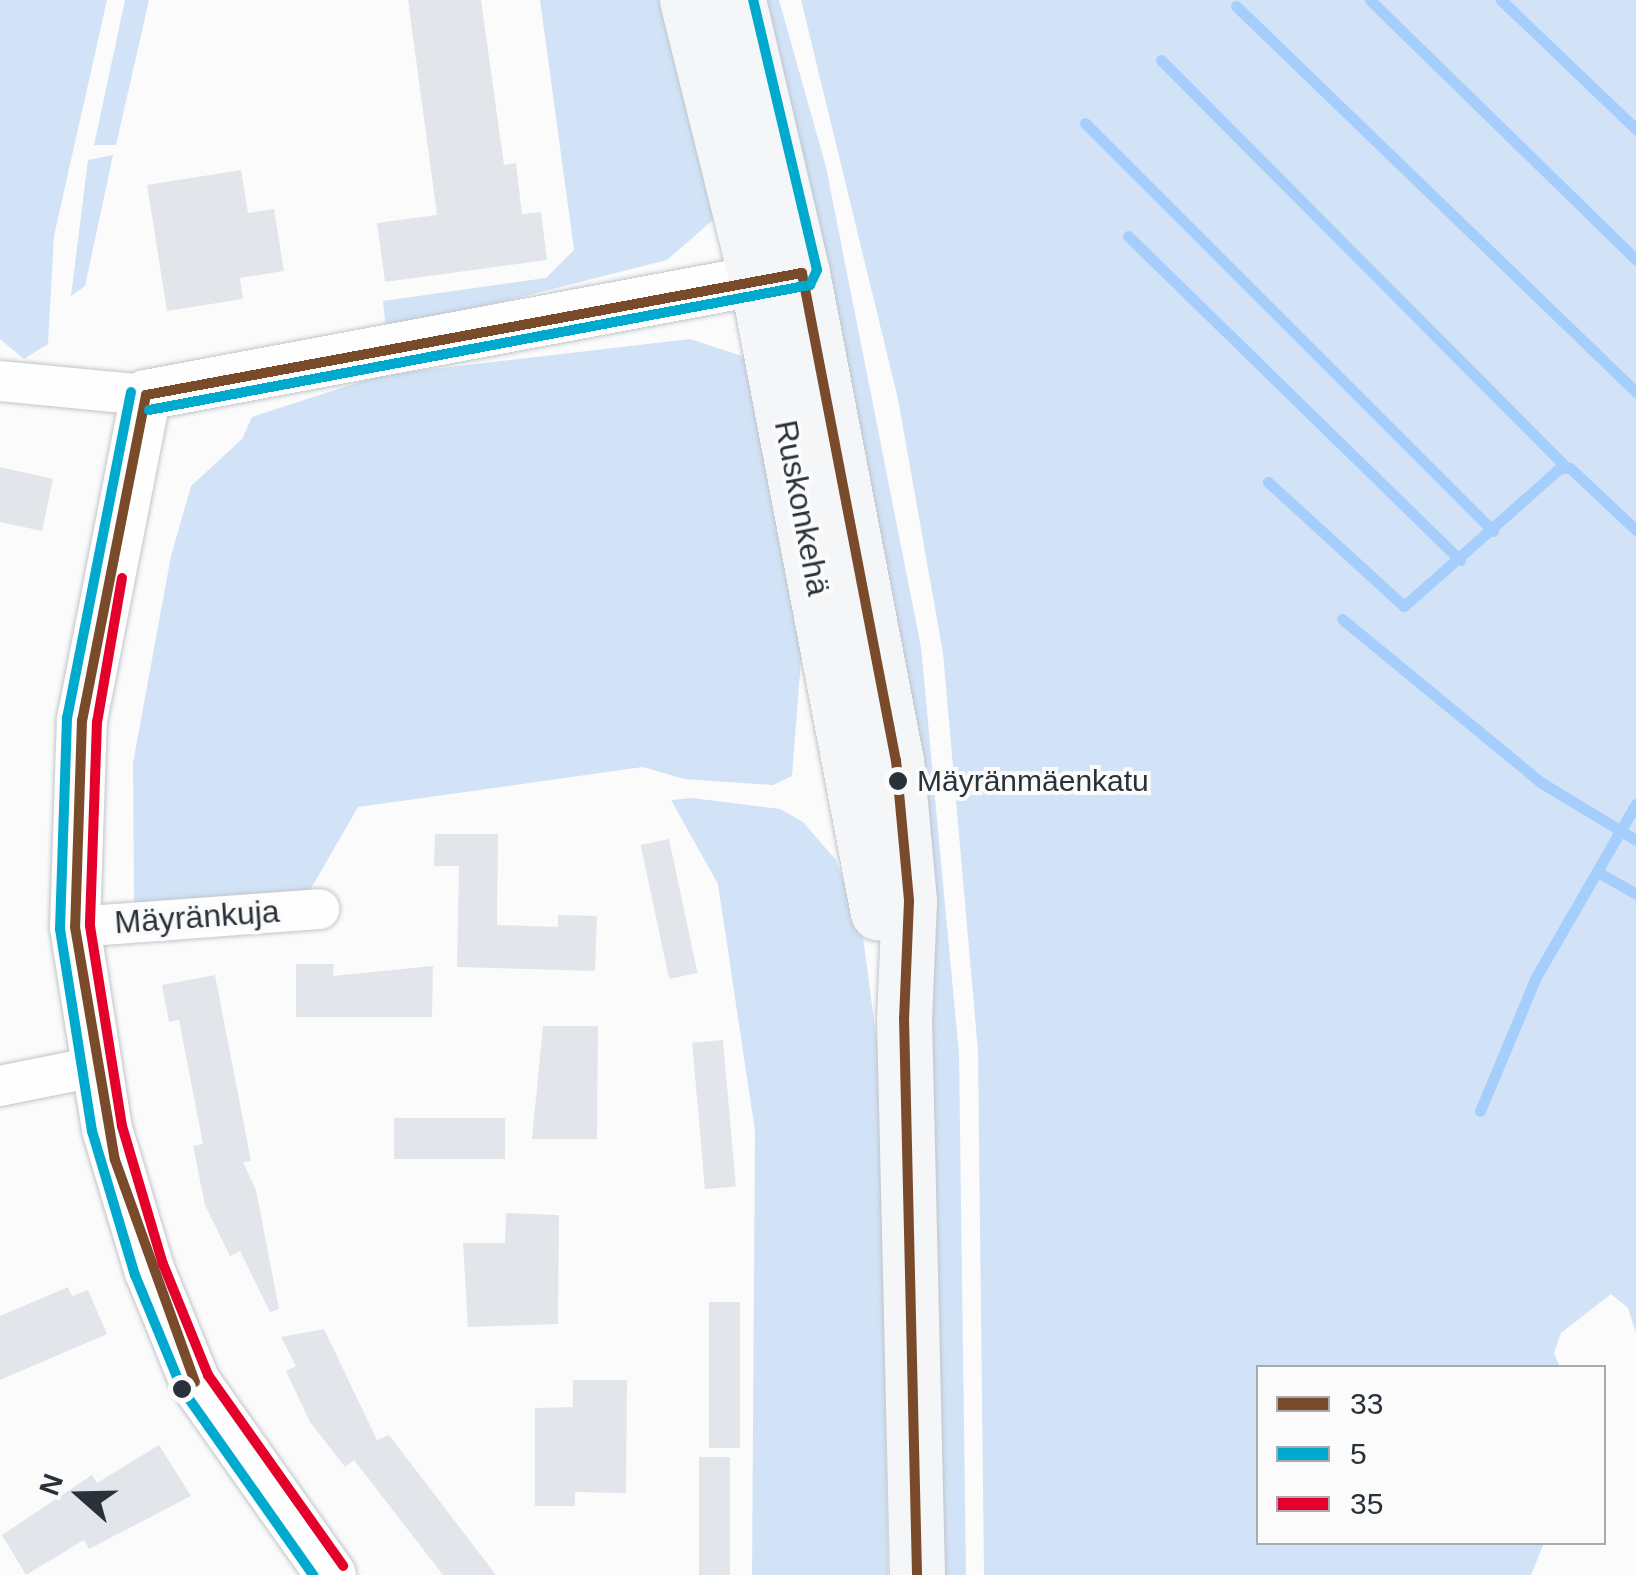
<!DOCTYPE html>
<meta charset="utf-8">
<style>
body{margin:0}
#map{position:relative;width:1636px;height:1575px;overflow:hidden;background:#fbfbfb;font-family:Arial,sans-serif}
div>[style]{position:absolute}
.green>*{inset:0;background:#d2e3f7}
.stream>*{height:11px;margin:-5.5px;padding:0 5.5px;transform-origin:5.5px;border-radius:5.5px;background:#a6cefc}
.building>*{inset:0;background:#e2e6eb;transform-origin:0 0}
.roads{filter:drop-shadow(0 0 2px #c1c5ca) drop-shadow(0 0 2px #c1c5ca)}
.minor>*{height:40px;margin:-20px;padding:0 20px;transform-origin:20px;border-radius:20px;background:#fefefe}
.tertiary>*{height:50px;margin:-25px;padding:0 25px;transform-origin:25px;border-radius:25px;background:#fefefe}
.primary>*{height:55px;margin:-27.5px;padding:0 27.5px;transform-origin:27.5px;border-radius:27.5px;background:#f4f6f8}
.bus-1>*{height:10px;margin:-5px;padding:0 5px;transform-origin:5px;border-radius:5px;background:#7a4b2a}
.bus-2>*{height:10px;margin:-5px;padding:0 5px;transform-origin:5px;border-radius:5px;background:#00a9ce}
.bus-3>*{height:10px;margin:-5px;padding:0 5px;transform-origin:5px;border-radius:5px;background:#e4002b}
.dots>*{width:28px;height:28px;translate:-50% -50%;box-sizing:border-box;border:5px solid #fbfbfb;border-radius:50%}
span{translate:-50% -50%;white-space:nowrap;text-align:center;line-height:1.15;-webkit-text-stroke:8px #fbfbfb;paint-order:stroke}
.bus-label{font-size:30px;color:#29313a}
.left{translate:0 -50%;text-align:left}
.street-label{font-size:32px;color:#29313a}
.legend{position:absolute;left:1256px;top:1365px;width:350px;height:180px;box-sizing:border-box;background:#fbfbfb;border:2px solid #a7aaae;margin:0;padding:12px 18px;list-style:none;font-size:30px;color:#29313a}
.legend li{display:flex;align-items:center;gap:20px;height:50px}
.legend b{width:50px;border:2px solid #a7aaae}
.north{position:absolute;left:30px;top:1445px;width:100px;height:100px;-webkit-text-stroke:8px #fbfbfb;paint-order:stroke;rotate:290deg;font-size:28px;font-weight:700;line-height:40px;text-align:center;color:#29313a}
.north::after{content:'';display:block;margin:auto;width:35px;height:45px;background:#29313a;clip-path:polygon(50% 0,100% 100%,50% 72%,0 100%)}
</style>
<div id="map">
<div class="green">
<i style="clip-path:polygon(0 0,107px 0,54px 236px,48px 344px,24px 359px,0 339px)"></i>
<i style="clip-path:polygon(125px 0,149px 0,116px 145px,94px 145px)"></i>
<i style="clip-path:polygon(540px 0,672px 0,714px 219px,667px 260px,386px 331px,383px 301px,546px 278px,574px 250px)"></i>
<i style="clip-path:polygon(761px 0,779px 0,826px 167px,921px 647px,959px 1054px,966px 1575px,944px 1575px,930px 926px)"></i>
<i style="clip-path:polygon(801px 0,1636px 0,1636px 1333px,1628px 1308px,1611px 1294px,1561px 1333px,1554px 1353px,1560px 1367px,1258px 1368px,1258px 1542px,1544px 1543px,1531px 1575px,984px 1575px,978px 1051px,943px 653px,898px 399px)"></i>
<i style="clip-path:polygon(113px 155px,85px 286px,71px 296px,88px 160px)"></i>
<i style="clip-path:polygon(690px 339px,748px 358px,803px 635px,792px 776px,773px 785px,684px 779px,643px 767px,358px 807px,309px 892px,134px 904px,133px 763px,171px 556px,191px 486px,242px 439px,252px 417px,381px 375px)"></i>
<i style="clip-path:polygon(692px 798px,780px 809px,803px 822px,836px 860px,863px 937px,881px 1074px,888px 1575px,752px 1575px,755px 1131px,718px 884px,671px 800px)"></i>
</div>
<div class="stream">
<i style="left:1370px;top:0;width:372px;rotate:44.3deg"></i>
<i style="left:1501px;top:0;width:187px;rotate:43.7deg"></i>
<i style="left:1236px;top:6px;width:556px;rotate:43.98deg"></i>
<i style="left:1161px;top:60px;width:574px;rotate:45.14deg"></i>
<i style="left:1085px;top:123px;width:577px;rotate:45deg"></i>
<i style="left:1128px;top:236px;width:464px;rotate:44.3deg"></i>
<i style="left:1268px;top:482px;width:184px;rotate:42.4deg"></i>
<i style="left:1404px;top:606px;width:208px;rotate:-41.5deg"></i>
<i style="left:1560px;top:468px;width:10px"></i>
<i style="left:1570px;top:468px;width:91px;rotate:43.2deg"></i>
<i style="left:1342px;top:619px;width:259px;rotate:39.4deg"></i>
<i style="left:1542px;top:783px;width:110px;rotate:31.2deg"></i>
<i style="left:1601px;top:874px;width:40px;rotate:29.7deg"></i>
<i style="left:1480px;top:1111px;width:145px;rotate:-67.3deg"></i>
<i style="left:1536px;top:977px;width:200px;rotate:-60deg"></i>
</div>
<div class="building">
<i style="clip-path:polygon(408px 0,481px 0,504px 165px,516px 163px,522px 214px,541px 212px,547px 260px,385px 282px,377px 223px,437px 215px)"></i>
<i style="clip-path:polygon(241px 170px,248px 213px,274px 209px,284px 271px,240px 278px,243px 299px,167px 311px,147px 185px)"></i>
<i style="clip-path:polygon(0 467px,53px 479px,42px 531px,0 522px)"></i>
<i style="clip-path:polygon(435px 834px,498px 834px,497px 925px,558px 927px,558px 915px,597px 916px,595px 971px,457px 967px,459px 866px,434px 866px)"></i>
<i style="left:669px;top:839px;width:137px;height:29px;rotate:78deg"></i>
<i style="clip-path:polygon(296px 964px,334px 964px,333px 976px,433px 966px,432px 1017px,296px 1017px)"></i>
<i style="clip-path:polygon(215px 975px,251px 1161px,243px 1162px,256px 1190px,279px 1309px,270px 1312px,240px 1251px,230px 1256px,205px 1205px,193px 1146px,203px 1144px,179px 1020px,169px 1022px,162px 985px)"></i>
<i style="clip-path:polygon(543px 1026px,598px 1026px,597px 1139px,532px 1139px)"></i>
<i style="left:723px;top:1040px;width:147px;height:31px;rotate:85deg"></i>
<i style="left:394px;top:1118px;width:111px;height:41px"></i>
<i style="clip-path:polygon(506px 1213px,559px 1215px,558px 1324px,468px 1327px,463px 1243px,505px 1243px)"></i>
<i style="clip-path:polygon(68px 1287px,72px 1296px,88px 1290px,107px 1334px,0 1380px,0 1316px)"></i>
<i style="left:709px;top:1302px;width:31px;height:146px"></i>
<i style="clip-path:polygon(324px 1329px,377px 1440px,389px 1435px,496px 1575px,443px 1575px,354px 1460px,345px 1467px,310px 1422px,286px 1371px,296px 1366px,281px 1337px)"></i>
<i style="clip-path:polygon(573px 1380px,627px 1380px,626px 1493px,575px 1492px,575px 1506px,535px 1506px,535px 1408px,573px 1407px)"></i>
<i style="clip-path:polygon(159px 1445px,191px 1496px,89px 1549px,84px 1540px,26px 1575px,2px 1535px,92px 1475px,97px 1483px)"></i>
<i style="left:699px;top:1457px;width:31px;height:118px"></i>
</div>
<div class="roads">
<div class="minor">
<i style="left:0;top:381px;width:147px;rotate:5.5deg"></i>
<i style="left:75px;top:927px;width:245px;rotate:-4.2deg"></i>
<i style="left:0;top:1086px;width:101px;rotate:-11.4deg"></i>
</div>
<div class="tertiary">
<i style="left:331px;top:1575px;width:236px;rotate:-125.2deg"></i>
<i style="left:195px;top:1382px;width:122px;rotate:-112.2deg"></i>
<i style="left:149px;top:1269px;width:146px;rotate:-106.7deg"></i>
<i style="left:107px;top:1129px;width:205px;rotate:-99deg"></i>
<i style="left:75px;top:927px;width:207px;rotate:-88.1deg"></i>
<i style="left:82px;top:720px;width:331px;rotate:-78.9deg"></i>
<i style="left:146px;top:395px;width:662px;rotate:-10.61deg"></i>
</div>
<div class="primary">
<i style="left:687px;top:0;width:289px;rotate:76deg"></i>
<i style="left:757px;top:280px;width:644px;rotate:79.18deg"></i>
<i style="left:738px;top:0;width:280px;rotate:76.8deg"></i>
<i style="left:802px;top:273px;width:496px;rotate:79.1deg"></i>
<i style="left:896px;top:760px;width:142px;rotate:84.7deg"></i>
<i style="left:909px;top:901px;width:117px;rotate:92.4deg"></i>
<i style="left:904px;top:1018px;width:557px;rotate:88.66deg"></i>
</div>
</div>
<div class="bus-1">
<i style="left:146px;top:395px;width:667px;rotate:-10.54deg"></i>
<i style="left:802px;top:273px;width:496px;rotate:79.1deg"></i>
<i style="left:896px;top:760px;width:142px;rotate:84.7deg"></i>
<i style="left:909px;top:901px;width:117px;rotate:92.4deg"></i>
<i style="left:904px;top:1018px;width:557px;rotate:88.66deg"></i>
<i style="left:146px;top:395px;width:331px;rotate:101.1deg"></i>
<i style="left:82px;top:720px;width:207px;rotate:91.9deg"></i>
<i style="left:75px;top:927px;width:236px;rotate:80.3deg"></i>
<i style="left:115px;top:1160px;width:236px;rotate:70.2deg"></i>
</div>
<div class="bus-2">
<i style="left:131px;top:392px;width:332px;rotate:101.1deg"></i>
<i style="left:67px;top:718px;width:211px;rotate:91.9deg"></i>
<i style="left:60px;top:929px;width:205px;rotate:81deg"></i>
<i style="left:92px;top:1131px;width:150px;rotate:73.4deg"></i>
<i style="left:135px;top:1275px;width:123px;rotate:67.6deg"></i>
<i style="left:182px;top:1389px;width:228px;rotate:54.8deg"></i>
<i style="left:149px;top:410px;width:673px;rotate:-10.71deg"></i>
<i style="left:810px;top:285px;width:17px;rotate:-65deg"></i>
<i style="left:817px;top:270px;width:277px;rotate:-103.3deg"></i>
</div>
<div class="bus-3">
<i style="left:122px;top:578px;width:146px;rotate:99.8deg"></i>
<i style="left:97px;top:722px;width:204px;rotate:92deg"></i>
<i style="left:90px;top:926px;width:203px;rotate:80.9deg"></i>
<i style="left:122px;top:1126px;width:144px;rotate:73.5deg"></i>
<i style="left:163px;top:1264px;width:120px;rotate:67.9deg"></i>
<i style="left:208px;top:1375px;width:234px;rotate:54.7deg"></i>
</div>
<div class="dots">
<i style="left:898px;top:781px;background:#29313a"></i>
<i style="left:182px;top:1389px;background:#29313a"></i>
</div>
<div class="bus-label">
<span class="left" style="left:917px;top:781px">Mäyränmäenkatu</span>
</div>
<div class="street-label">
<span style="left:802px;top:508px;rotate:79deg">Ruskonkehä</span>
<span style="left:197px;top:917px;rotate:-4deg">Mäyränkuja</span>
</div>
<ul class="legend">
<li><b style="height:12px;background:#7a4b2a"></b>33</li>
<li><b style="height:12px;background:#00a9ce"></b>5</li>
<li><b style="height:12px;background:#e4002b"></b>35</li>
</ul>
<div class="north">N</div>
</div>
